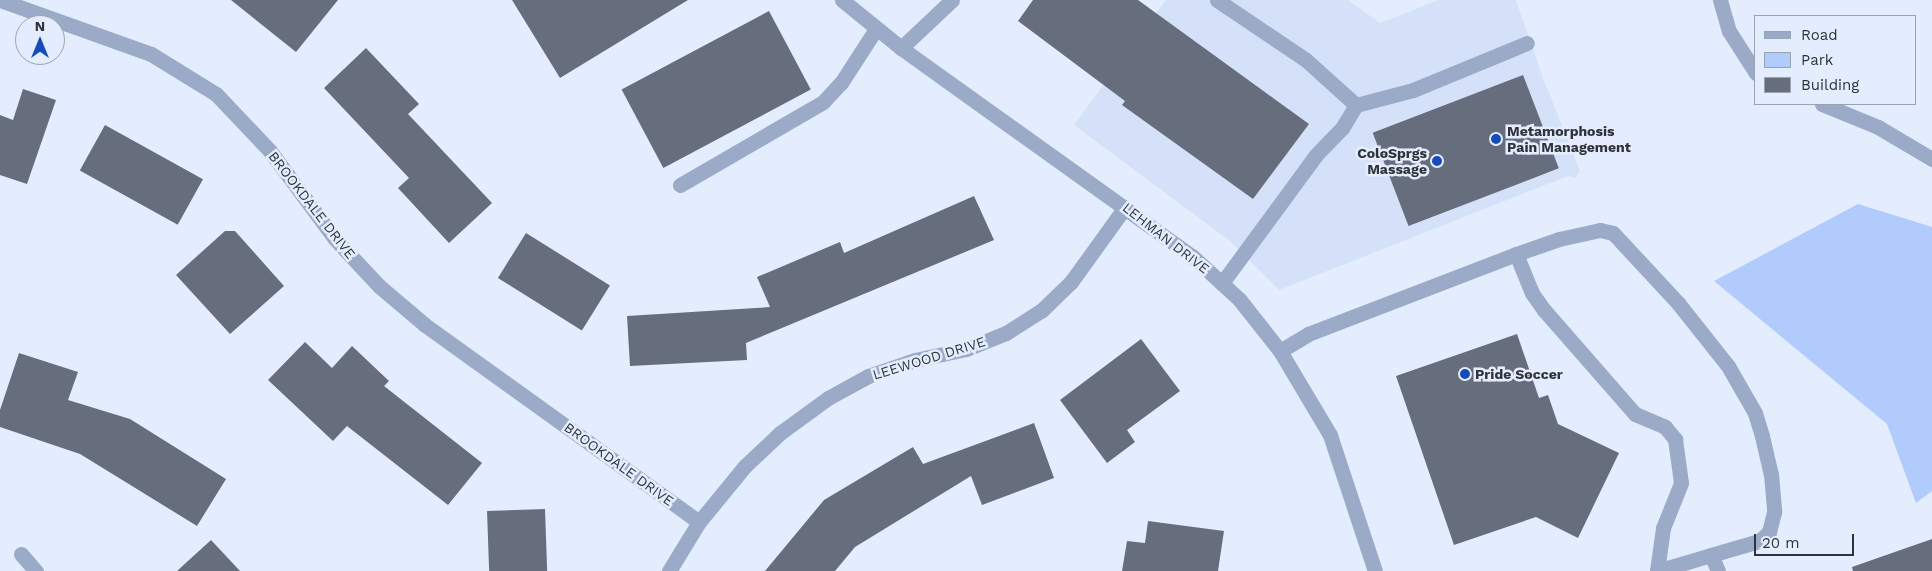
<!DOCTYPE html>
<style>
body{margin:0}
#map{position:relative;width:1932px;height:571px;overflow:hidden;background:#e3edfe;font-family:"Work Sans",sans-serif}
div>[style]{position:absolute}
.built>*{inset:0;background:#d5e1f8}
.green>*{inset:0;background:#b0cbfc}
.building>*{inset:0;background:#666e7d;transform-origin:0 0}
.minor>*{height:15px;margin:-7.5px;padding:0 7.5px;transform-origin:7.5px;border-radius:7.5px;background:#9aaac7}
.dots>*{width:14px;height:14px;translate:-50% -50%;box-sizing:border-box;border:2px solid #e3edfe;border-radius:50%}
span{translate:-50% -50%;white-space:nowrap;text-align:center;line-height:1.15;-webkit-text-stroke:5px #e3edfe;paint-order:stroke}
.poi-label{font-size:14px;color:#30343a;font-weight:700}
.left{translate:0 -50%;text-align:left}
.right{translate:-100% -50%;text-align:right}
.street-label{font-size:14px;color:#30343a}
.legend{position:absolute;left:1754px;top:15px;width:162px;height:90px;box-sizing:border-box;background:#e3edfe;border:1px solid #9ba3b0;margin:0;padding:6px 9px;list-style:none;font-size:15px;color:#30343a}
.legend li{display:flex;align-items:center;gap:10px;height:25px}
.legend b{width:25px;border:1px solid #9ba3b0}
.north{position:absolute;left:15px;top:15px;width:50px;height:50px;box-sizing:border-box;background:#e3edfe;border:1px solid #9ba3b0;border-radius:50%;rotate:0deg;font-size:14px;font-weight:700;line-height:20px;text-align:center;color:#30343a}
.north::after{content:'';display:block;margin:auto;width:18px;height:22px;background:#154cb8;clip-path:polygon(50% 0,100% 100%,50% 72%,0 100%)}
.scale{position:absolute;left:1754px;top:534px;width:100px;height:22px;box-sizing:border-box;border:2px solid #30343a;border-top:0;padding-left:6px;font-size:15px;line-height:18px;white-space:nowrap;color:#30343a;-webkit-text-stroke:4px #e3edfe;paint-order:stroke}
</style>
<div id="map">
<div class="built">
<i style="clip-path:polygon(1166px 0,1348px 0,1380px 23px,1439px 0,1516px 0,1543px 78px,1580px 171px,1576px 178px,1568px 176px,1279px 290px,1230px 241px,1074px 125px)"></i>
</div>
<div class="green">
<i style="clip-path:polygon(1858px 204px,1932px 227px,1932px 491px,1916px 503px,1887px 424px,1714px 281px)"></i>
</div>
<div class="building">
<i style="clip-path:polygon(231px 0,338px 0,296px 52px)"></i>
<i style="clip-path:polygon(512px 0,688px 0,560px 78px)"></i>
<i style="clip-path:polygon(1033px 0,1138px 0,1309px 124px,1253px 199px,1122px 105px,1125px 101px,1018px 21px)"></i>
<i style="left:769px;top:11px;width:89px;height:167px;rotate:62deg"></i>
<i style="clip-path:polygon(366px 48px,419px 104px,408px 114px,492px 203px,449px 243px,398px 188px,409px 178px,324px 88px)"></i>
<i style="left:1523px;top:75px;width:100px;height:161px;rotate:69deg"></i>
<i style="clip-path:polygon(23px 89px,56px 100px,27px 184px,0 175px,0 115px,13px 120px)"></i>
<i style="left:105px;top:125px;width:112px;height:52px;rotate:29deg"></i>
<i style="clip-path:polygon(974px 196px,994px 240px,746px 343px,747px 360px,630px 366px,627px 316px,770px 307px,757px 277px,840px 242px,844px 253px)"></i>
<i style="clip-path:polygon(225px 231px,235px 231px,284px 286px,230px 334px,176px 275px)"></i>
<i style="left:526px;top:233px;width:99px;height:53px;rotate:32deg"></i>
<i style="clip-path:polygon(1517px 334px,1539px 398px,1548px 395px,1558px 424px,1619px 453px,1578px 538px,1536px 517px,1454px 545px,1396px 376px)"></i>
<i style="clip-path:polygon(1141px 339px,1180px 391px,1127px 430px,1135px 442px,1107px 463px,1060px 400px)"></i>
<i style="clip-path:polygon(305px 342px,332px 368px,352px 346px,389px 381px,384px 386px,482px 463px,448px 505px,347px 426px,333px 441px,268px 380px)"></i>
<i style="clip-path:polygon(19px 353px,78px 372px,68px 400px,130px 419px,226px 479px,197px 526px,80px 454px,0 427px,0 410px)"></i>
<i style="clip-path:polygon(1034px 423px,1054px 478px,982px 505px,971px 476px,855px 547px,835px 571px,765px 571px,824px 500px,913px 447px,923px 464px)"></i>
<i style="left:545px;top:509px;width:62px;height:58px;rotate:88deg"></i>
<i style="clip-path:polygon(1148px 521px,1224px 531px,1218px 571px,1122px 571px,1127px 541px,1145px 543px)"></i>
<i style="clip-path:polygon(1932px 539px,1932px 571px,1853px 571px,1852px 567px)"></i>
<i style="clip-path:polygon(211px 540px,240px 571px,177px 571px)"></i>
</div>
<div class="minor">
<i style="left:0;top:0;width:160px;rotate:19.7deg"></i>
<i style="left:151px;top:54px;width:76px;rotate:31.6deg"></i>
<i style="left:216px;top:94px;width:79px;rotate:46.5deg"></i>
<i style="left:270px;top:151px;width:109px;rotate:53.5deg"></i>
<i style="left:335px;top:239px;width:64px;rotate:46.9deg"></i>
<i style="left:379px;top:286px;width:60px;rotate:40.3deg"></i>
<i style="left:425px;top:325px;width:337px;rotate:35.7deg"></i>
<i style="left:842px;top:0;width:76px;rotate:39.1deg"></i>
<i style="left:901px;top:48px;width:358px;rotate:35.6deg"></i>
<i style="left:1192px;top:256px;width:64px;rotate:42.5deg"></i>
<i style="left:1239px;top:299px;width:66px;rotate:51.7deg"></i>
<i style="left:1280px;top:351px;width:98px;rotate:59.2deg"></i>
<i style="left:1330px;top:435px;width:143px;rotate:71.7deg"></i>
<i style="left:1217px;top:0;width:107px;rotate:34deg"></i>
<i style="left:1306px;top:60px;width:67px;rotate:42deg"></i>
<i style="left:1356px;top:105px;width:27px;rotate:121deg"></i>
<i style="left:1342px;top:128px;width:37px;rotate:134deg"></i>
<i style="left:1316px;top:155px;width:159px;rotate:126.3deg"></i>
<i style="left:1720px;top:0;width:32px;rotate:74deg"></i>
<i style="left:1729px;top:31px;width:50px;rotate:57.3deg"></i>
<i style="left:901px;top:48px;width:70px;rotate:-43.3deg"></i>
<i style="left:1822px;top:104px;width:61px;rotate:22.3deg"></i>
<i style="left:1878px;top:127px;width:63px;rotate:30.7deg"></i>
<i style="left:1356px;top:105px;width:59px;rotate:-14.7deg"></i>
<i style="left:1413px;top:90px;width:123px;rotate:-22.4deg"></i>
<i style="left:680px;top:185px;width:165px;rotate:-30.1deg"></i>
<i style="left:823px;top:102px;width:26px;rotate:-47deg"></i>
<i style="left:841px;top:83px;width:64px;rotate:-57.1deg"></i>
<i style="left:1516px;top:254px;width:46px;rotate:-19.2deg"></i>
<i style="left:1559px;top:239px;width:42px;rotate:-12.4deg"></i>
<i style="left:1600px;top:230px;width:13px;rotate:13deg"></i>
<i style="left:1613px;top:233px;width:96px;rotate:47.1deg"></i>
<i style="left:1678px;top:303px;width:80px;rotate:51.6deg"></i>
<i style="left:1728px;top:366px;width:54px;rotate:60.1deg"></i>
<i style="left:1755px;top:413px;width:24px;rotate:73deg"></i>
<i style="left:1762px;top:436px;width:39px;rotate:77deg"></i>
<i style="left:1771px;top:474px;width:38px;rotate:85deg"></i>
<i style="left:1774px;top:512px;width:21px;rotate:104deg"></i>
<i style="left:1769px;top:532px;width:13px;rotate:138deg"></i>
<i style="left:1759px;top:541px;width:50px;rotate:163.7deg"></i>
<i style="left:1280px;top:351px;width:33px;rotate:-31deg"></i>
<i style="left:1308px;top:334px;width:223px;rotate:-21deg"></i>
<i style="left:1516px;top:254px;width:42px;rotate:67.7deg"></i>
<i style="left:1532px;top:293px;width:21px;rotate:55deg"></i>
<i style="left:1544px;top:310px;width:138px;rotate:48.8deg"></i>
<i style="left:1635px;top:414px;width:33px;rotate:23deg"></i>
<i style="left:1665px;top:427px;width:16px;rotate:50deg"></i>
<i style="left:1675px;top:439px;width:44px;rotate:82.2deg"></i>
<i style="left:1681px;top:483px;width:48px;rotate:111.8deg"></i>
<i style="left:1663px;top:528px;width:43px;rotate:97.9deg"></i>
<i style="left:21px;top:554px;width:23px;rotate:49deg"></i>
<i style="left:669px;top:571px;width:57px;rotate:-58.5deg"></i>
<i style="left:699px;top:522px;width:72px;rotate:-50.6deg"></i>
<i style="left:745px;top:466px;width:48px;rotate:-43.3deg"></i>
<i style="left:780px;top:433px;width:59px;rotate:-36.1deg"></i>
<i style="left:828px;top:398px;width:46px;rotate:-28.8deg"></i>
<i style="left:868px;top:376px;width:50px;rotate:-18.8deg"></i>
<i style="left:915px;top:360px;width:52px;rotate:-12.2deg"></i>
<i style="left:966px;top:349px;width:43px;rotate:-21.8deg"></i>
<i style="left:1006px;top:333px;width:43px;rotate:-32.6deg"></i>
<i style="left:1042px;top:310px;width:40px;rotate:-44deg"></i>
<i style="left:1071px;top:282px;width:92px;rotate:-54.2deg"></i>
<i style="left:1657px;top:571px;width:56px;rotate:-16.5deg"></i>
<i style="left:1711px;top:555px;width:17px;rotate:66deg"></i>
</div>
<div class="dots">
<i style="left:1496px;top:139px;background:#154cb8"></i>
<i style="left:1437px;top:161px;background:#154cb8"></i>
<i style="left:1465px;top:374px;background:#154cb8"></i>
</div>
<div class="poi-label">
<span class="left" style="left:1507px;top:139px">Metamorphosis<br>Pain Management</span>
<span class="right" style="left:1427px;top:161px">ColoSprgs<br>Massage</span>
<span class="left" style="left:1475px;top:374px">Pride Soccer</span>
</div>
<div class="street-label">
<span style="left:312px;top:205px;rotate:52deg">BROOKDALE DRIVE</span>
<span style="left:1166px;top:238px;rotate:38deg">LEHMAN DRIVE</span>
<span style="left:929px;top:358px;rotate:-17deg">LEEWOOD DRIVE</span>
<span style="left:619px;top:464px;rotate:36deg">BROOKDALE DRIVE</span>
</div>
<ul class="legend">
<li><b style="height:6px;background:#9aaac7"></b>Road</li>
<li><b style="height:14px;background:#b0cbfc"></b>Park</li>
<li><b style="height:14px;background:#666e7d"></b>Building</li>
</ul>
<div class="north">N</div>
<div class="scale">20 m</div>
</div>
